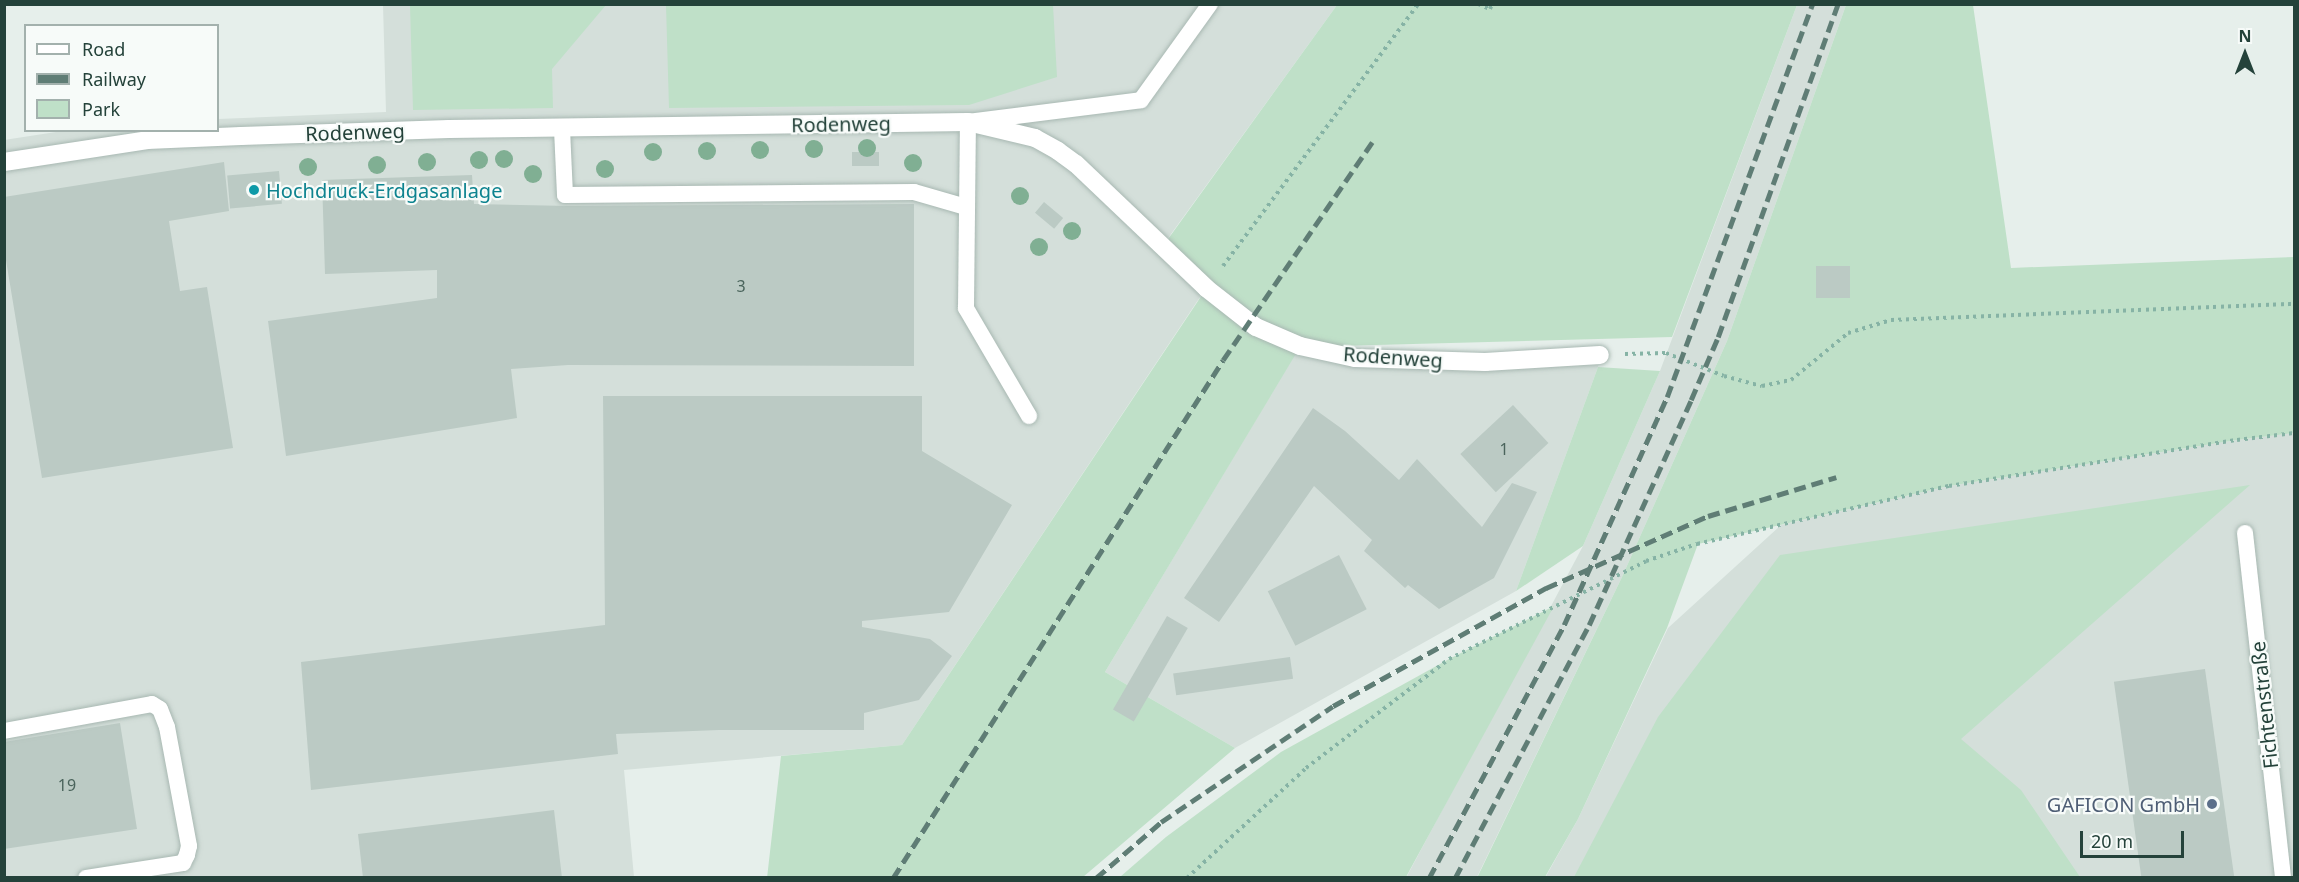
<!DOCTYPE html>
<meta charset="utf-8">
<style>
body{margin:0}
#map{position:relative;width:2299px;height:882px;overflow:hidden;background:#e6efeb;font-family:"Noto Sans",sans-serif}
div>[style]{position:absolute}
.built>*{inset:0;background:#d4dfda}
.green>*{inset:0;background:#bfe0c8}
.building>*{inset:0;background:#bbcac4;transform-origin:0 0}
.path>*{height:4px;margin-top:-2px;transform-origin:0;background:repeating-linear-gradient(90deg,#86b3a5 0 3px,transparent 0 7.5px)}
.roads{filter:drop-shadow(0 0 2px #a8b8b2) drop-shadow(0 0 2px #a8b8b2)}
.service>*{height:16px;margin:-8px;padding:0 8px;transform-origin:8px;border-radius:8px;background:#fff}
.minor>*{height:18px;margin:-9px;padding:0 9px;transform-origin:9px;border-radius:9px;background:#fff}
.rail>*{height:4.5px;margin-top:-2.25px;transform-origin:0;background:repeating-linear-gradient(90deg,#5f7d75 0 12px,transparent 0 18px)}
.trees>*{width:18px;height:18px;margin:-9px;border-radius:50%;background:#80af93}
.dots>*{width:16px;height:16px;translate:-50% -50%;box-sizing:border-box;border:3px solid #f7fbf9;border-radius:50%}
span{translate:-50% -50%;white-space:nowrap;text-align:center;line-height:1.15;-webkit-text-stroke:4.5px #f7fbf9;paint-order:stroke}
.number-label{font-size:16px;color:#4a645c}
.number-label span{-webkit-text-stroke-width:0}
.street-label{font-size:20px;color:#24423a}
.culture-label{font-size:20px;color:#0d838f}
.left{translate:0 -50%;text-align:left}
.service-label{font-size:20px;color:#4e5e75}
.right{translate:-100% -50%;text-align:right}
.frame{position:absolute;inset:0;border:6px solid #24423a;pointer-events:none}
.legend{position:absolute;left:24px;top:24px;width:195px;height:108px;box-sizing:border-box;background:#f7fbf9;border:2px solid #a3b1ad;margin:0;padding:8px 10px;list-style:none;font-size:18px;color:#24423a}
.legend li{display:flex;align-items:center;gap:12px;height:30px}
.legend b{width:30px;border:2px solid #a3b1ad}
.north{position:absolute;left:2215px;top:24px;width:60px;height:60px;-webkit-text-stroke:4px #f7fbf9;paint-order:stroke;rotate:0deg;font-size:16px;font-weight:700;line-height:24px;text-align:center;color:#24423a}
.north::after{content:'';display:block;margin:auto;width:21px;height:27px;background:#24423a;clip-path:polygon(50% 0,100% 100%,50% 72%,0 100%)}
.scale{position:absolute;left:2080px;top:831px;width:104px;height:27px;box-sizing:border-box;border:3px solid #24423a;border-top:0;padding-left:8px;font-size:18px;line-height:21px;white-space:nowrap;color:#24423a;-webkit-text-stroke:4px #f7fbf9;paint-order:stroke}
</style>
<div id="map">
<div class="built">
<i style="clip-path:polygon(383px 5px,1337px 5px,1163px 245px,1206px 288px,902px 745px,624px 770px,634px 877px,5px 877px,4px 140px,69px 130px,218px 130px,218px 119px,386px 112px)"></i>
<i style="clip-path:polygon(1797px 5px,1846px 5px,1727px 341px,1622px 577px,1477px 877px,1406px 878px,1583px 546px,1660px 371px)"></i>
<i style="clip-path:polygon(1300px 346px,1355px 358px,1600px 355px,1598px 367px,1516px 591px,1235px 748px,1105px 672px)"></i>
<i style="clip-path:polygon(2294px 433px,2294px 877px,1545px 878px,1578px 819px,1668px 628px,1781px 525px,1949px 486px,2237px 440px)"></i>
</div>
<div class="green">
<i style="clip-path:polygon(410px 5px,410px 4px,606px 5px,552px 69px,553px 108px,413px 110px)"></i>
<i style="clip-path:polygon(666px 5px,1053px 5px,1057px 77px,969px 105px,669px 108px)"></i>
<i style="clip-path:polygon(1337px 5px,1797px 5px,1672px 337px,1300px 347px,1105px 672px,1235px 748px,1083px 877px,767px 878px,781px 756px,902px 745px,1206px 289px,1163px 246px)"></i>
<i style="clip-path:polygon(1846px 5px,1973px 5px,2011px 268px,2294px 257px,2294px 433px,2237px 440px,1949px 486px,1698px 544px,1667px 628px,1578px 819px,1545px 877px,1477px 878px,1622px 577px,1727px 341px)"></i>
<i style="clip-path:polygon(1598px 367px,1660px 371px,1583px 546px,1516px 591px)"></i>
<i style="clip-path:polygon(2250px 485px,1961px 739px,2021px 790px,2080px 877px,1574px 877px,1658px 717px,1780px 555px)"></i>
<i style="clip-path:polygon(1554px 606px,1406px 877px,1120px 877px,1166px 837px,1281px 752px,1449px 659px)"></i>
</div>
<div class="building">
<i style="left:879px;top:152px;width:14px;height:27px;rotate:90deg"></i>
<i style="clip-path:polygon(224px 162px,229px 211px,169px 221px,180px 291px,207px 287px,233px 448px,42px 478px,4px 248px,4px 197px)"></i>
<i style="left:279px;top:171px;width:33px;height:52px;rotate:85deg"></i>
<i style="clip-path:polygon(472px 175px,474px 204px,569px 206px,914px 204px,914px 366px,568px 365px,511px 369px,517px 418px,286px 456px,268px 321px,437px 298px,437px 270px,325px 274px,322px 180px)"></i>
<i style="left:1044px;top:202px;width:25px;height:14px;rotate:40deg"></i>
<i style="left:1816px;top:266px;width:34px;height:32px"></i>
<i style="clip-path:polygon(603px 396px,922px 396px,922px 451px,1012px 505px,949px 612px,862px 621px,862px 627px,930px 639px,952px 656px,919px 700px,864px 713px,864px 730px,719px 730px,616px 734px,618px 754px,311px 790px,301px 662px,605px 625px)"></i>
<i style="left:1513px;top:405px;width:52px;height:72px;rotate:47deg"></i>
<i style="clip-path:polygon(1313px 408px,1345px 431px,1399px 480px,1417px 459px,1482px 527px,1512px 483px,1537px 492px,1494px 578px,1439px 609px,1408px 585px,1405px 588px,1364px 551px,1372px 540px,1314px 486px,1219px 622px,1184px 598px)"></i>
<i style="left:1339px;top:555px;width:61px;height:80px;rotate:63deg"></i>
<i style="left:1167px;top:616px;width:24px;height:108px;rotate:30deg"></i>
<i style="left:1290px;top:657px;width:22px;height:118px;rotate:82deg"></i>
<i style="left:2205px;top:669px;width:211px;height:92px;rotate:82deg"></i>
<i style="clip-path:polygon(120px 723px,137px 829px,4px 849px,4px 742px)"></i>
<i style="clip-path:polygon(554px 810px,562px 878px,363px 878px,358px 834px)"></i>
</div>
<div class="path">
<i style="left:1478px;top:4px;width:13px;rotate:23deg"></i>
<i style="left:1490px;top:9px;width:5px;rotate:-68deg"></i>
<i style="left:1223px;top:266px;width:327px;rotate:-53.3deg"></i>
<i style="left:1625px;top:354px;width:41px;rotate:-1.4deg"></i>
<i style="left:1666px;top:353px;width:62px;rotate:21.6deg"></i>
<i style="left:1724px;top:376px;width:39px;rotate:15deg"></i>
<i style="left:1762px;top:386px;width:30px;rotate:-12deg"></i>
<i style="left:1791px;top:380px;width:74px;rotate:-39.5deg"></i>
<i style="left:1848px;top:333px;width:45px;rotate:-16.8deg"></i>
<i style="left:1891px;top:320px;width:403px;rotate:-2.3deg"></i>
<i style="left:1187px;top:878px;width:162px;rotate:-42.7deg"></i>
<i style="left:1306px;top:768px;width:180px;rotate:-37.3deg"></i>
<i style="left:1449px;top:659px;width:220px;rotate:-26.4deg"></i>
<i style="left:1646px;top:561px;width:54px;rotate:-18.4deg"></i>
<i style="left:1697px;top:544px;width:259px;rotate:-13deg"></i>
<i style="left:1949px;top:486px;width:292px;rotate:-9.1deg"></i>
<i style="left:2237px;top:440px;width:57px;rotate:-7deg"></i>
</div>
<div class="roads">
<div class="service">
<i style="left:562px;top:129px;width:66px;rotate:87.4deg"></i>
<i style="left:565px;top:195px;width:349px;rotate:-0.5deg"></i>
<i style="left:914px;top:192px;width:54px;rotate:16.1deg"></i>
<i style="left:1029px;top:416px;width:125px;rotate:-120.3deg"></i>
<i style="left:966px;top:308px;width:186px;rotate:-89.4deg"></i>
<i style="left:968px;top:122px;width:174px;rotate:-7.2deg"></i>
<i style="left:1141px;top:100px;width:118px;rotate:-54.3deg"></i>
<i style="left:2245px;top:533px;width:347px;rotate:83.7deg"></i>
<i style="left:4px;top:731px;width:150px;rotate:-10.3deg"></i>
<i style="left:152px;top:704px;width:9px;rotate:32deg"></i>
<i style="left:160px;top:709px;width:19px;rotate:69deg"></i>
<i style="left:167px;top:727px;width:121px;rotate:79.5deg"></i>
<i style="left:189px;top:846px;width:9px;rotate:103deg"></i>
<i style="left:187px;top:855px;width:9px;rotate:117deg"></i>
<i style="left:183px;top:863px;width:98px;rotate:171.2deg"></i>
</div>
<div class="minor">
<i style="left:4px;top:162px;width:145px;rotate:-8.7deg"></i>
<i style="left:147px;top:140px;width:94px;rotate:-2.4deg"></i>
<i style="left:241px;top:136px;width:208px;rotate:-1.9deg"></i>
<i style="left:449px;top:129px;width:519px;rotate:-0.77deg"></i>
<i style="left:968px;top:122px;width:69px;rotate:13.4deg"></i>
<i style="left:1035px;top:138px;width:26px;rotate:29deg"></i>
<i style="left:1058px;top:151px;width:22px;rotate:36deg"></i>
<i style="left:1076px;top:164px;width:180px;rotate:43.6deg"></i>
<i style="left:1206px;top:288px;width:63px;rotate:38deg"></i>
<i style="left:1256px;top:327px;width:48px;rotate:23.4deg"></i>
<i style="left:1300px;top:346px;width:56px;rotate:12.3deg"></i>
<i style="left:1355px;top:358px;width:130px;rotate:1.8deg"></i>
<i style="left:1485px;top:362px;width:115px;rotate:-3.5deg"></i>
</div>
</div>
<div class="rail">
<i style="left:893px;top:878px;width:614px;rotate:-57.5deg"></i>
<i style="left:1223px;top:360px;width:269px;rotate:-55.6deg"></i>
<i style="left:1096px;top:878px;width:86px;rotate:-40.7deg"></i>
<i style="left:1161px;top:822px;width:207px;rotate:-34deg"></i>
<i style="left:1333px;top:706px;width:244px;rotate:-29deg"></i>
<i style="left:1546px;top:588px;width:177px;rotate:-24deg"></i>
<i style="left:1708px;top:516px;width:134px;rotate:-16.9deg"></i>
<i style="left:1429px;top:878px;width:287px;rotate:-61.9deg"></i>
<i style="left:1564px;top:625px;width:250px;rotate:-65.7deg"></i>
<i style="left:1667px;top:397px;width:419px;rotate:-69.7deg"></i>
<i style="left:1455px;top:878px;width:286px;rotate:-62.1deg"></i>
<i style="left:1589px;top:625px;width:247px;rotate:-65.6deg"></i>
<i style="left:1691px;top:400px;width:69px;rotate:-66.8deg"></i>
<i style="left:1718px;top:337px;width:354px;rotate:-70.2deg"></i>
</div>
<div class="trees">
<i style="left:867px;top:148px"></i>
<i style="left:814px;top:149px"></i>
<i style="left:760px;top:150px"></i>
<i style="left:707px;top:151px"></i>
<i style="left:653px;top:152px"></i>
<i style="left:504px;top:159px"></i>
<i style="left:479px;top:160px"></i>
<i style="left:427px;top:162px"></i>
<i style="left:913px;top:163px"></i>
<i style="left:377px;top:165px"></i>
<i style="left:308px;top:167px"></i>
<i style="left:605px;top:169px"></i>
<i style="left:533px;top:174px"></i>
<i style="left:1020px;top:196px"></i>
<i style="left:1072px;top:231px"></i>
<i style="left:1039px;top:247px"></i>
</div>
<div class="dots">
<i style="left:254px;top:190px;background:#0f9aa8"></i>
<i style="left:2212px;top:804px;background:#5c6f8a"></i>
</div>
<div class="number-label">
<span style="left:741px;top:286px">3</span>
<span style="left:1504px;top:449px">1</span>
<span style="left:67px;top:785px">19</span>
</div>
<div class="street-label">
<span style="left:841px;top:124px;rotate:-1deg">Rodenweg</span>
<span style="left:355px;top:132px;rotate:-2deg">Rodenweg</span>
<span style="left:1393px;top:357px;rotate:4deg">Rodenweg</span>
<span style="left:2264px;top:705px;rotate:-96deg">Fichtenstraße</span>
</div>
<div class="culture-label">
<span class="left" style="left:266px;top:190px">Hochdruck-Erdgasanlage</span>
</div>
<div class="service-label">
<span class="right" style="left:2200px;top:804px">GAFICON GmbH</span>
</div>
<div class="frame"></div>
<ul class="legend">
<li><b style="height:8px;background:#fff"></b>Road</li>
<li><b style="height:8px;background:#5f7d75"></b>Railway</li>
<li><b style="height:16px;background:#bfe0c8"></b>Park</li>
</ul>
<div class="north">N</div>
<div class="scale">20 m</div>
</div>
